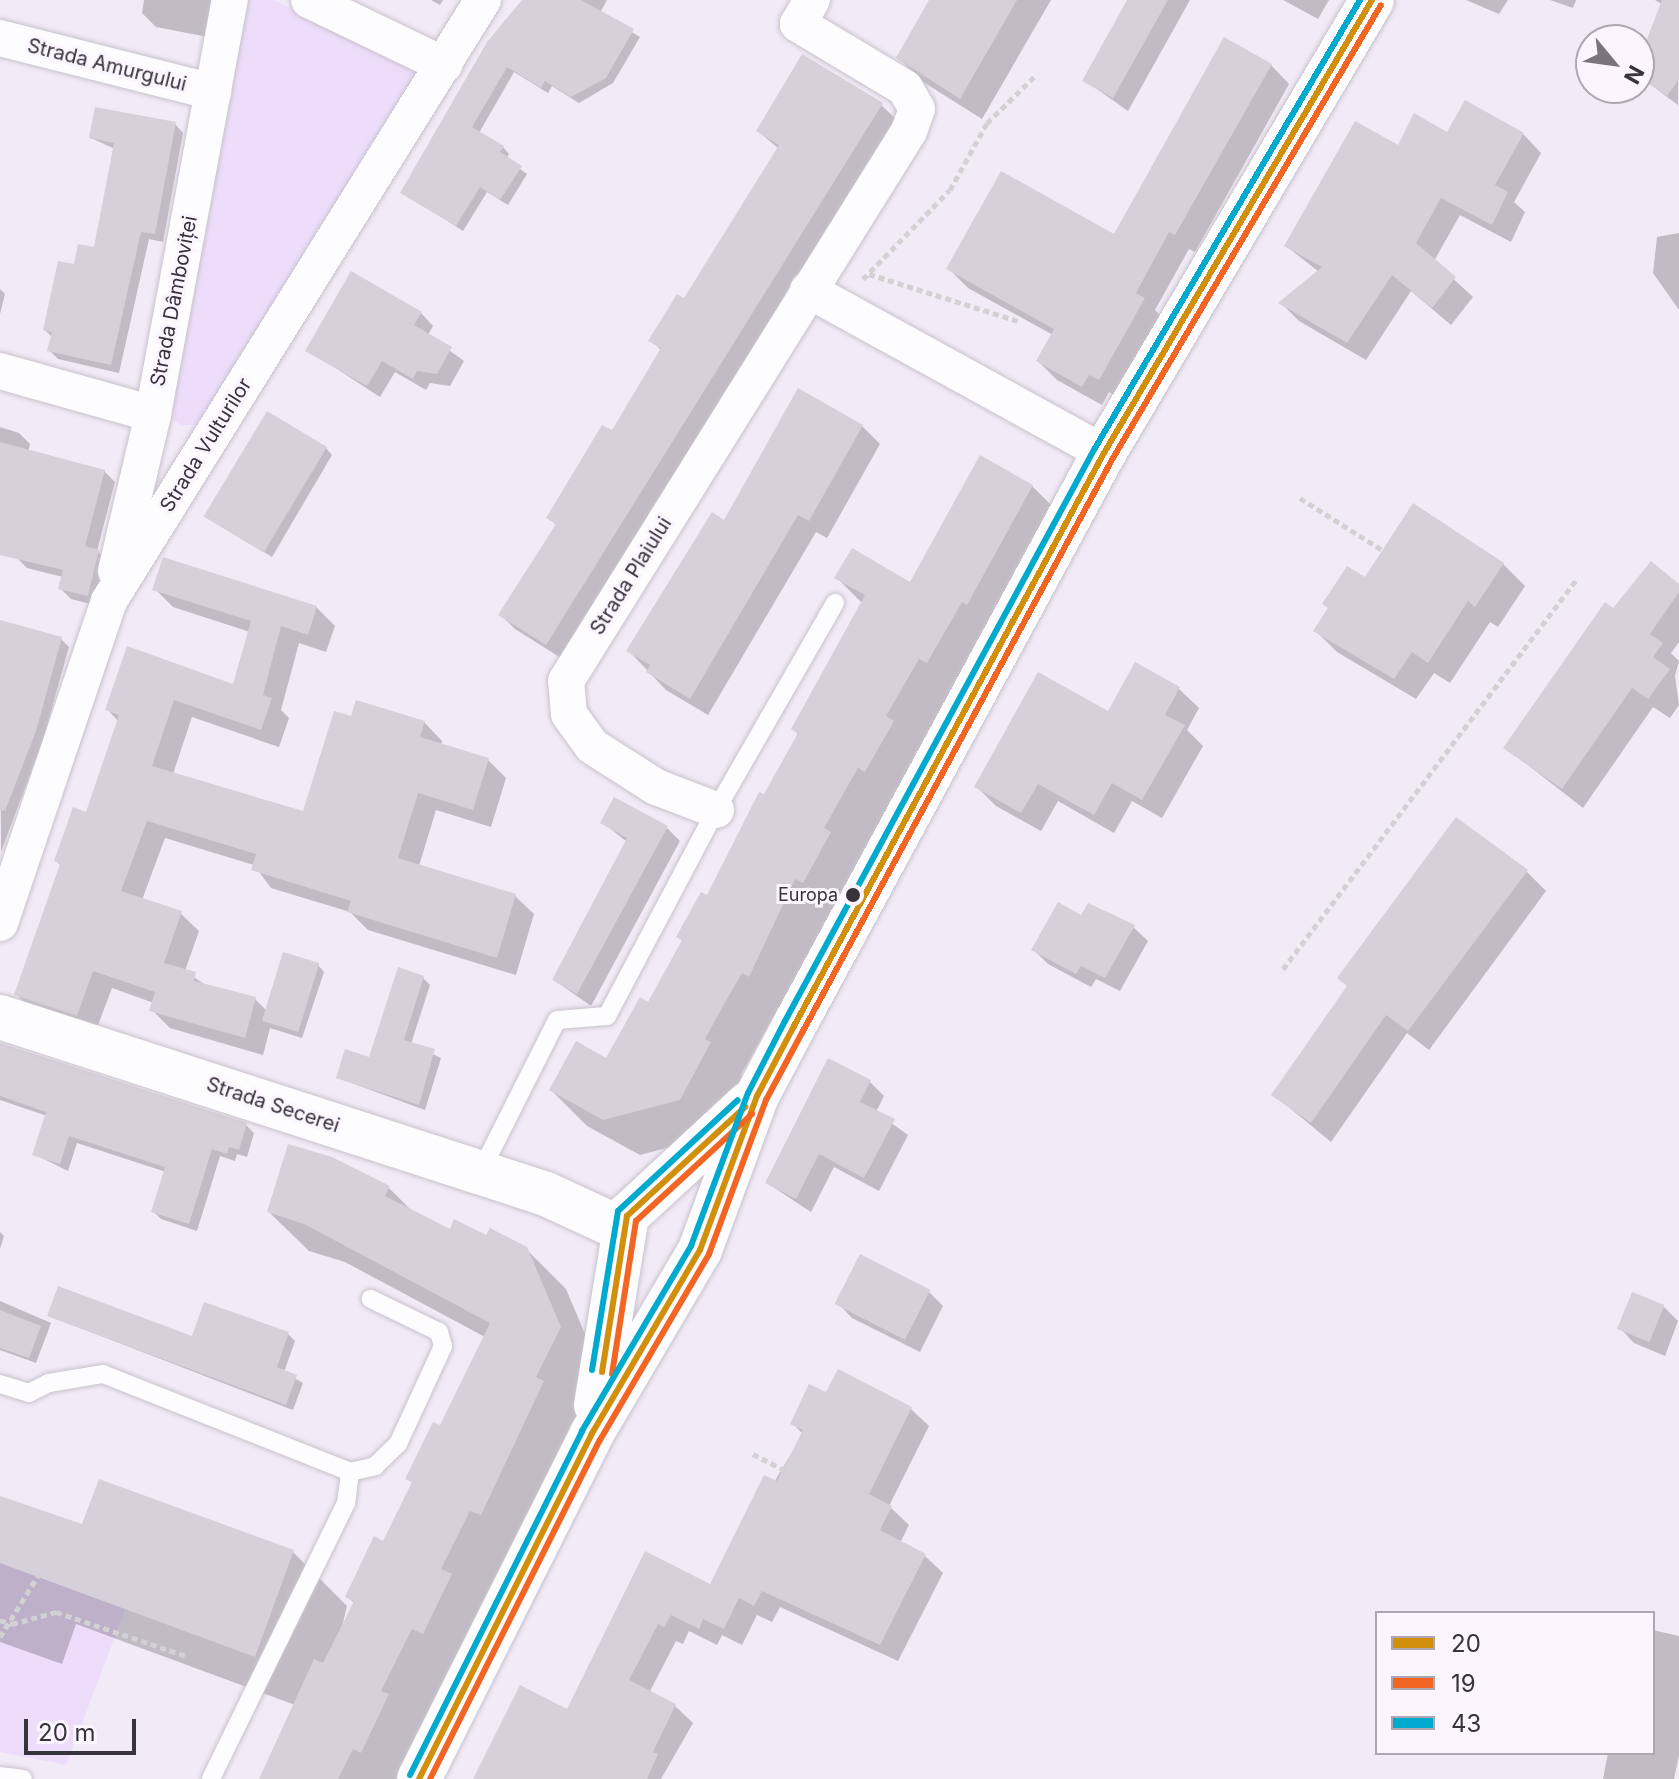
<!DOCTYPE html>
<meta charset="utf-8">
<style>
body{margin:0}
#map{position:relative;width:1679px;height:1779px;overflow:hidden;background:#f1eaf7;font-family:Inter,sans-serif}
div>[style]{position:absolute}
.green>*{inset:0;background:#edddfb}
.shadow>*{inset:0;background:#0003}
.building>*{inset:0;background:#d5d0da;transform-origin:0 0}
.path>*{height:5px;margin-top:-2.5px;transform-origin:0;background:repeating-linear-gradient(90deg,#d2d1d4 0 6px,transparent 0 10px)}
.roads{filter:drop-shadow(0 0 2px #c7c2cc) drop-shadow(0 0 2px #c7c2cc)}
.lane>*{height:18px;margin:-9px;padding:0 9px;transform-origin:9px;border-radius:9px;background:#fdfcfe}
.street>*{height:36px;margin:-18px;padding:0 18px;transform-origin:18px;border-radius:18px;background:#fdfcfe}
.secondary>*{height:44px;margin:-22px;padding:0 22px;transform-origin:22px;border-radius:22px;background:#fdfcfe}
.primary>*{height:44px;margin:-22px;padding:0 22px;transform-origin:22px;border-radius:22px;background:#fdfcfe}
.bus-1>*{height:6px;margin:-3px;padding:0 3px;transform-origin:3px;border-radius:3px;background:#d18f0c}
.bus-2>*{height:6px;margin:-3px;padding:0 3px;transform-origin:3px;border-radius:3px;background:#f26522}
.bus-3>*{height:6px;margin:-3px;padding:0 3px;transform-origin:3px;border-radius:3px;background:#00a9ce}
.dots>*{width:22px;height:22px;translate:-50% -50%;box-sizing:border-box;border:4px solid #faf5ff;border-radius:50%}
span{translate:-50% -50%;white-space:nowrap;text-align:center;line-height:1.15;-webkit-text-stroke:6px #faf5ff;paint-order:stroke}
.bus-label{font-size:18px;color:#37333c}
.right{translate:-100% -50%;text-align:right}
.street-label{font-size:20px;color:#37333c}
.legend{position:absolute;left:1375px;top:1611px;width:280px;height:144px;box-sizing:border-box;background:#faf5ff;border:2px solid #aca7b1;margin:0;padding:10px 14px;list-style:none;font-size:24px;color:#37333c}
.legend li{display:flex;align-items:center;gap:16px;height:40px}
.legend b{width:40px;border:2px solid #aca7b1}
.north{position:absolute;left:1575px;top:24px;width:80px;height:80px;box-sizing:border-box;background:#faf5ff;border:2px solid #aca7b1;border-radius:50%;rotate:119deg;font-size:22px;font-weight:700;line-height:32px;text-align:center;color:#37333c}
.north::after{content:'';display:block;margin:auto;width:28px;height:36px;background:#78737d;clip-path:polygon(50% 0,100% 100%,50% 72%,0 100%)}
.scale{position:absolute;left:24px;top:1719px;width:112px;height:36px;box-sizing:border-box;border:4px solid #37333c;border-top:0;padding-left:10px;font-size:24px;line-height:28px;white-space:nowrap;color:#37333c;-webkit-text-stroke:6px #faf5ff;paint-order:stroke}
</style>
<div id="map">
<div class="green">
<i style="clip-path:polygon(241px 0,273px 0,424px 69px,209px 414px,197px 425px,181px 425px,169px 416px)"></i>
<i style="clip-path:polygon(0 1559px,127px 1605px,66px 1765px,0 1752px)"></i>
</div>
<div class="shadow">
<i style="clip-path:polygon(144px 0,215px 0,208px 37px,156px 27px,142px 13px)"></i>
<i style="clip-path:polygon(431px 0,443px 0,440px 5px)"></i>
<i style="clip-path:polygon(524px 0,607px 0,600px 13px,640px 37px,613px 83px,579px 103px,552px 86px,548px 93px,514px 72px,479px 133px,503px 147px,509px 154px,506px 159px,527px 174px,508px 205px,487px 192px,463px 231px,402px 192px,505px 20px,509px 22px)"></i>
<i style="clip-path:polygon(931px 0,1051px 0,982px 119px,920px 80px,899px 58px)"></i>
<i style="clip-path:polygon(1129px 0,1190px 0,1128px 111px,1084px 80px)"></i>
<i style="clip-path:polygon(1283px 0,1329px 0,1318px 19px)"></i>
<i style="clip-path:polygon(1466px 0,1508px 0,1499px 14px)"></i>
<i style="clip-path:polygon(1550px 0,1576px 0,1573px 8px)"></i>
<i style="clip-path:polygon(1655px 0,1679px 0,1678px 105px,1639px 76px,1639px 63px,1663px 5px)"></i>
<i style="clip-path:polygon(1271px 65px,1289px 84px,1195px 252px,1189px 249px,1155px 310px,1163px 318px,1118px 397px,1109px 392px,1102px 405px,1057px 380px,1038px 361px,1053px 335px,968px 288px,949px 269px,1114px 236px)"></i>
<i style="clip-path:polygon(881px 105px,896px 119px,561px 658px,515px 629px,501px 615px,557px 526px,549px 518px,612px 433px,662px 351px,651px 340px,685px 301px,779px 149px,758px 131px)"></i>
<i style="clip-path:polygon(175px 124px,183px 133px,163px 242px,149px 239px,119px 373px,58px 359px,50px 351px,53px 338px,45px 330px,76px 267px,96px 250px,115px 149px,91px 138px)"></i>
<i style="clip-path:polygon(1523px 134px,1541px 153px,1514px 202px,1525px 212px,1511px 242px,1460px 215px,1434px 261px,1473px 297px,1451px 325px,1411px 291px,1366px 360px,1299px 321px,1281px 303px,1319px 272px,1286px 246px,1398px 148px,1448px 135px)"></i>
<i style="clip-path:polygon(1679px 233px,1679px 310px,1653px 273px,1657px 237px)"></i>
<i style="clip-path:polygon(0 289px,5px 294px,0 314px)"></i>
<i style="clip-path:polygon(421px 313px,433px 326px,428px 335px,464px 361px,450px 386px,430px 383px,426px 390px,395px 372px,380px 397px,308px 350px)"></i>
<i style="clip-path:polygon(862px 426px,880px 444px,827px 538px,816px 532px,708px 715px,666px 690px,628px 650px,725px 523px)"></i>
<i style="clip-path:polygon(0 427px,19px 433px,30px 444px,28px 452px,104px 471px,115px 482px,97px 551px,109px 563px,98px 606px,71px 599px,60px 588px,63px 577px,27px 568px,16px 557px,0 507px)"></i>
<i style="clip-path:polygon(326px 448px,332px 455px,272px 557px,208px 517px)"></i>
<i style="clip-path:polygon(1032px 486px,1068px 522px,785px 1012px,778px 1008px,741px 1075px,746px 1080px,716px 1135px,640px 1155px,587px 1126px,551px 1090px,607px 1060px,649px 1005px,684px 942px,678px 936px,708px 898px,765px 797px,799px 735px,793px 729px,862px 603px,837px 578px,910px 584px)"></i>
<i style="clip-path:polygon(1503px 564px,1525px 586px,1498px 627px,1490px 622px,1450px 683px,1434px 673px,1416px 699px,1337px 652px,1316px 631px,1366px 580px)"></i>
<i style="clip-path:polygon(1679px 587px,1679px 642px,1671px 653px,1679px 661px,1675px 676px,1679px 705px,1670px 718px,1653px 707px,1583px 808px,1506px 748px,1613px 610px)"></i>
<i style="clip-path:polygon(155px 589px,316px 607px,335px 626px,326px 652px,299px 643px,281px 710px,289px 718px,279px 747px,192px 717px,173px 774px,305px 814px,352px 719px,424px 722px,442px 741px,441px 746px,488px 760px,506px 778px,491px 827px,436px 810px,419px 866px,515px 896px,534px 914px,516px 975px,368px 930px,350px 912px,271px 888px,254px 865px,165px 838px,142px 900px,180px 913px,199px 931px,185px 971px,207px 986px,255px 999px,266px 1010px,318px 965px,324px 972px,302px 1038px,270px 1028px,263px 1055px,170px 1028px,152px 1010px,154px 1003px,112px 988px,95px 1033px,35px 1013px,17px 995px,61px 866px,56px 861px,87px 814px,119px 722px,107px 709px,235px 687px,250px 632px,173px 607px)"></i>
<i style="clip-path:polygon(0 622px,61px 639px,69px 647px,43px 740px,1px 852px)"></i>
<i style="clip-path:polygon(1136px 665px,1179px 689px,1199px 708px,1187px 730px,1203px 746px,1162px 818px,1132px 801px,1114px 833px,1058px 801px,1041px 831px,996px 806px,977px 787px,1109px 714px)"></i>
<i style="clip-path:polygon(602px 822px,667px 828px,680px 841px,591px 1006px,554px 980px,627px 842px)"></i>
<i style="clip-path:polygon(1526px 871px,1546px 891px,1429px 1050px,1407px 1033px,1331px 1142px,1274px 1095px)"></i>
<i style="clip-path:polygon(1082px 918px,1133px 927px,1148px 941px,1120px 991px,1096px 979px,1091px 987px,1048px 964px,1034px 950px)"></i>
<i style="clip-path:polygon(423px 978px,430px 985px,411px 1044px,441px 1058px,425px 1110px,338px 1078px,370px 1059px)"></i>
<i style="clip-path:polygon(0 1045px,246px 1125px,254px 1133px,247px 1157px,237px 1154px,235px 1161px,220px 1156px,197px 1231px,161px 1219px,153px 1211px,166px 1172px,77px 1143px,68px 1171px,34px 1154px,47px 1116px,0 1100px)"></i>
<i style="clip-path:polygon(829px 1061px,870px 1082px,884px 1096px,876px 1112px,908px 1135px,879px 1191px,834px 1167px,811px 1212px,767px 1183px)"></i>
<i style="clip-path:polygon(389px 1188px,414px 1213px,450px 1231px,526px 1249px,566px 1289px,599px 1367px,576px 1415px,583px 1422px,406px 1779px,260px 1779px,295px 1705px,76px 1624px,62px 1664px,0 1642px,0 1498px,84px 1527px,293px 1552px,347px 1606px,341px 1631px,355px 1604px,347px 1596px,384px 1544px,413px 1484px,408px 1478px,441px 1428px,485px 1337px,345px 1262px,309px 1251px,269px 1212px)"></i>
<i style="clip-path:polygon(0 1232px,4px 1236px,0 1249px)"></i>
<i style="clip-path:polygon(929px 1292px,943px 1306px,920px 1352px,852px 1318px,838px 1303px)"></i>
<i style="clip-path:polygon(0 1301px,51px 1323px,36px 1363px,0 1350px)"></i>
<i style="clip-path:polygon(1664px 1307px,1678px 1321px,1665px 1356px,1634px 1343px,1620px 1328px)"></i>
<i style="clip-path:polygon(49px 1316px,193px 1339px,288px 1334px,295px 1341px,284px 1372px,303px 1383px,293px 1410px)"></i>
<i style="clip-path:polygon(838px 1372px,911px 1409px,929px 1426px,889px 1506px,909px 1525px,900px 1543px,925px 1556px,943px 1573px,898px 1661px,780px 1607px,772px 1622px,757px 1615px,742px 1645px,722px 1635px,717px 1645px,689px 1631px,683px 1644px,676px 1641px,649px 1693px,675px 1706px,693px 1723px,661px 1779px,475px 1779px,568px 1711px,646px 1554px,711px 1587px,803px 1434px,793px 1424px,826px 1395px)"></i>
<i style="clip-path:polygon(1653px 1630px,1679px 1636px,1679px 1755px,1674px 1779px,1603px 1779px,1608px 1753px,1653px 1753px)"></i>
</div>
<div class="building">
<i style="clip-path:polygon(522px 0,581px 0,634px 29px,606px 78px,571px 97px,545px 81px,541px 88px,507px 67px,472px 127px,504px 146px,500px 152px,522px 166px,500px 200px,480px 187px,456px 226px,400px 193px,487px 42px)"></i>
<i style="clip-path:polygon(929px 0,1017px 0,960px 99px,896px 58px)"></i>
<i style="clip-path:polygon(1127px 0,1168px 0,1113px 98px,1082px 81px)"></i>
<i style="clip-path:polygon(1662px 0,1679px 0,1679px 79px,1667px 96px,1639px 76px,1639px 60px)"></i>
<i style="clip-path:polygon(1224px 37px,1272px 64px,1175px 235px,1169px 232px,1136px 293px,1145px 298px,1099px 380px,1089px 375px,1082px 387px,1036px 361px,1054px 329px,946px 269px,1001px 171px,1114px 234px)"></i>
<i style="clip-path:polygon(802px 54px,883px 103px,546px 645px,498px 615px,556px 524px,546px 518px,602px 425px,612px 430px,661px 348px,648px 341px,677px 294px,684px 298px,779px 145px,756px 131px)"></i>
<i style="clip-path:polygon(1465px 100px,1524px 133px,1495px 185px,1508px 192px,1492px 225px,1441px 198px,1416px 243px,1456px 277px,1432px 308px,1392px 275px,1347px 343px,1278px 303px,1322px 267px,1284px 246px,1355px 121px,1398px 145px,1414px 113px,1447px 132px)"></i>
<i style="clip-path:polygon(95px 107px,176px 122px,155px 234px,141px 232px,111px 365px,47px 351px,52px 332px,43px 330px,58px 261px,74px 264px,78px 244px,94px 247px,114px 143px,89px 138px)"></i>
<i style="clip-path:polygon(351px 271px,422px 312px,414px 325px,452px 347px,437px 374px,417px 371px,413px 379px,382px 361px,367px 386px,305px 351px)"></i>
<i style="clip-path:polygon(798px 388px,863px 425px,809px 521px,798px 515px,690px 699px,646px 672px,650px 665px,626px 651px,712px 512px,724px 520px)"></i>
<i style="left:267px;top:411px;width:70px;height:123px;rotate:31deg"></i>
<i style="clip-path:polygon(0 442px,105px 470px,85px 546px,99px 550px,88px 596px,58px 589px,63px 570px,0 555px)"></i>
<i style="clip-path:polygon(980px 455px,1033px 485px,967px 605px,962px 602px,927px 663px,919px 659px,886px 716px,894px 721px,865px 772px,858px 768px,824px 828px,831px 832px,803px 883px,795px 879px,749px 977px,742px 973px,723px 1006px,705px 1039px,711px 1042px,680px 1100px,603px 1120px,549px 1090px,576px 1041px,606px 1058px,640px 997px,648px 1002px,682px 940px,676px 937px,701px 892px,707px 895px,759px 792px,764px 794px,798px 733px,791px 729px,865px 595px,834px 578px,852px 548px,910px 582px)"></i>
<i style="clip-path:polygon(1413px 503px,1504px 563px,1475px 607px,1468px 601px,1428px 663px,1412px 652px,1394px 679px,1313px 631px,1328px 608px,1322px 604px,1347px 566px,1365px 577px)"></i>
<i style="clip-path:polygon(163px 557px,317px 606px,308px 635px,281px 626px,263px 695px,272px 698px,261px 730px,174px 700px,152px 766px,303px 811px,334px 711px,351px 716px,356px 700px,425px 721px,420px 737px,489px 758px,473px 810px,418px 793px,398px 858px,516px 894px,497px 958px,347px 912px,351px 901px,251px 870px,256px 854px,147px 821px,121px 891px,182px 911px,164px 963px,196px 972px,194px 981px,256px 997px,245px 1038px,149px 1011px,155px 992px,93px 971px,77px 1016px,14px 995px,60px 864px,54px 861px,73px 807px,86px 812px,119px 715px,105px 710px,127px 646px,233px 684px,251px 621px,152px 590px)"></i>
<i style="clip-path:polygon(1651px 561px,1679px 584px,1679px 592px,1650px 634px,1663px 643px,1653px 657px,1670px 669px,1648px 699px,1632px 688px,1562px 789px,1503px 748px,1605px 602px,1613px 608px)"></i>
<i style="clip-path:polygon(0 620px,62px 637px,36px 731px,5px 811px,0 810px)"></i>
<i style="clip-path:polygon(1135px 662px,1180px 687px,1165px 715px,1185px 725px,1142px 800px,1112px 783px,1094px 815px,1038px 784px,1021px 813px,974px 787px,1038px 672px,1108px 711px)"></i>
<i style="clip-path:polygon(614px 797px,668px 826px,577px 994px,552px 980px,627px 838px,600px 823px)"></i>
<i style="clip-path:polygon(1456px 817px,1528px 870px,1408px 1031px,1386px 1015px,1311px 1123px,1271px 1095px,1347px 986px,1337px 978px)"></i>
<i style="clip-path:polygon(1058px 902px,1081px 915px,1088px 903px,1135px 925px,1105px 978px,1081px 966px,1076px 974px,1031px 950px)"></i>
<i style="left:283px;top:952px;width:38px;height:72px;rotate:17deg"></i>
<i style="clip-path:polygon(398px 967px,424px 976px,404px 1040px,435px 1049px,419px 1105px,336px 1078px,345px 1049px,369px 1057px)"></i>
<i style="clip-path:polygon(0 1043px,247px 1123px,239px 1150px,229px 1147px,227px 1154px,212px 1149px,189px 1224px,151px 1212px,165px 1167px,69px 1136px,60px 1164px,32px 1155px,46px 1112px,0 1096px)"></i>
<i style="clip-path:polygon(828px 1058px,871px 1080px,860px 1102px,895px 1119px,864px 1178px,819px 1154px,796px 1199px,765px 1183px)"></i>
<i style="clip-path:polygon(288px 1144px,332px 1157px,390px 1186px,385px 1196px,450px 1229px,454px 1219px,486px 1235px,490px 1228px,527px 1247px,561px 1327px,536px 1377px,544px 1381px,481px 1515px,470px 1511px,441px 1569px,452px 1574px,423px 1634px,412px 1629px,381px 1691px,389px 1694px,361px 1753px,353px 1749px,338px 1779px,259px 1779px,314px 1659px,323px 1663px,354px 1601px,345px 1597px,374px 1536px,383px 1541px,412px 1482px,405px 1479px,433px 1422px,440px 1425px,490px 1323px,304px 1224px,267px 1212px)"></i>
<i style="left:860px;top:1254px;width:79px;height:56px;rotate:27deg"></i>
<i style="clip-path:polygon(58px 1286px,192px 1336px,204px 1302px,289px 1332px,277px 1367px,297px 1375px,286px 1405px,47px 1316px)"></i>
<i style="left:1632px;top:1292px;width:35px;height:40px;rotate:22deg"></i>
<i style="clip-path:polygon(0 1310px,41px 1326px,29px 1358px,0 1348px)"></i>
<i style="clip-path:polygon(838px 1369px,912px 1407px,869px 1494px,892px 1506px,880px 1530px,926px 1554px,880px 1645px,762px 1591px,754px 1606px,739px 1598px,724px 1629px,703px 1619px,699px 1629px,671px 1615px,664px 1627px,658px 1624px,629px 1680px,676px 1704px,653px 1752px,658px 1754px,647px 1779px,473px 1779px,520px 1685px,567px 1709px,645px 1551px,710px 1584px,764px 1475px,777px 1481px,803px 1430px,790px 1424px,809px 1384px,826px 1392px)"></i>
<i style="clip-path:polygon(99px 1479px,294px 1550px,255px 1657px,0 1563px,0 1496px,82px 1524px)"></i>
</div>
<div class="path">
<i style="left:869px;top:274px;width:156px;rotate:17.5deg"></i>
<i style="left:863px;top:279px;width:124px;rotate:-45.7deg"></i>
<i style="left:950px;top:190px;width:77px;rotate:-61.1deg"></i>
<i style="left:987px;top:123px;width:69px;rotate:-44.4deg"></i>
<i style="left:1300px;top:498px;width:107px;rotate:32.3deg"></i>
<i style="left:1283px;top:969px;width:488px;rotate:-53deg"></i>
<i style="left:753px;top:1454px;width:37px;rotate:27deg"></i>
<i style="left:0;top:1620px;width:13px;rotate:18deg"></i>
<i style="left:12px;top:1624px;width:46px;rotate:-15.3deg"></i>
<i style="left:56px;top:1612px;width:138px;rotate:18.6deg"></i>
<i style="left:0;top:1637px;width:78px;rotate:-58.2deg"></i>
</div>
<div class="roads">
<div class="lane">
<i style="left:480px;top:1173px;width:171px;rotate:-63.3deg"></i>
<i style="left:557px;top:1020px;width:50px;rotate:-4.6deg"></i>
<i style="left:607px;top:1016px;width:233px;rotate:-62.1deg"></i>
<i style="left:716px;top:810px;width:239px;rotate:-60.1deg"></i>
<i style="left:0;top:1384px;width:30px;rotate:17deg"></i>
<i style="left:29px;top:1393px;width:22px;rotate:-27deg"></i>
<i style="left:49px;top:1383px;width:55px;rotate:-9.5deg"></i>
<i style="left:103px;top:1374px;width:266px;rotate:21.6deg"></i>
<i style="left:350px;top:1472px;width:31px;rotate:97deg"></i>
<i style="left:346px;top:1503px;width:307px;rotate:116.1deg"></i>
<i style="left:350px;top:1472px;width:26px;rotate:-13deg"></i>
<i style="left:375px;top:1466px;width:32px;rotate:-44deg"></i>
<i style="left:398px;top:1444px;width:108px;rotate:-65.3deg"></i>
<i style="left:443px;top:1346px;width:15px;rotate:-106deg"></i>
<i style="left:439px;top:1332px;width:76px;rotate:-154.1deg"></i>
<i style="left:0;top:1776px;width:23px;rotate:7deg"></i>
</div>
<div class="street">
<i style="left:309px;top:0;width:150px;rotate:25.7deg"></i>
<i style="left:0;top:38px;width:220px;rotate:14.2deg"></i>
<i style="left:808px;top:290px;width:338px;rotate:28.8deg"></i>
<i style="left:0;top:371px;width:159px;rotate:15.7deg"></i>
<i style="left:116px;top:571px;width:161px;rotate:-76.7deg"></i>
<i style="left:153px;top:414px;width:421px;rotate:-79.5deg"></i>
<i style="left:716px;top:810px;width:64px;rotate:-159deg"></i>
<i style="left:656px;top:787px;width:76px;rotate:-147.4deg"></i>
<i style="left:592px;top:746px;width:39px;rotate:-126deg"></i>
<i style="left:569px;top:714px;width:33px;rotate:-95deg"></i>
<i style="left:566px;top:681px;width:648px;rotate:-58.05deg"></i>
<i style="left:909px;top:131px;width:23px;rotate:-70deg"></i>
<i style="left:917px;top:109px;width:24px;rotate:-120deg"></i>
<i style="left:905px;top:88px;width:125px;rotate:-149.1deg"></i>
<i style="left:798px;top:24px;width:28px;rotate:-60deg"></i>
<i style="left:0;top:923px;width:340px;rotate:-71.3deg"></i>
<i style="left:109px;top:601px;width:708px;rotate:-58.11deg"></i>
</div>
<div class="secondary">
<i style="left:0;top:1017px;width:574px;rotate:17.96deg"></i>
<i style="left:546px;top:1194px;width:86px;rotate:24.8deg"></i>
</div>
<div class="primary">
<i style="left:596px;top:1405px;width:192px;rotate:-80.7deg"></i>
<i style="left:627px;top:1216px;width:166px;rotate:-42.8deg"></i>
<i style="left:419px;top:1779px;width:385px;rotate:-63.4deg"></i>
<i style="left:591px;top:1435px;width:215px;rotate:-59.5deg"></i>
<i style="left:700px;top:1250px;width:164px;rotate:-69.7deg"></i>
<i style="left:757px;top:1096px;width:79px;rotate:-62.1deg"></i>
<i style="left:794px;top:1026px;width:651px;rotate:-61.59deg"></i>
<i style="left:1104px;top:453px;width:526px;rotate:-59.39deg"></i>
</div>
</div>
<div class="bus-1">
<i style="left:602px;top:1372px;width:158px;rotate:-80.9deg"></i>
<i style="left:627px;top:1216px;width:161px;rotate:-42.7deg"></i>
<i style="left:419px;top:1779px;width:385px;rotate:-63.4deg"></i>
<i style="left:591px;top:1435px;width:215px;rotate:-59.5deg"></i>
<i style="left:700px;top:1250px;width:164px;rotate:-69.7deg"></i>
<i style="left:757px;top:1096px;width:79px;rotate:-62.1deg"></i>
<i style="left:794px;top:1026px;width:651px;rotate:-61.59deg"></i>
<i style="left:1104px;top:453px;width:526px;rotate:-59.39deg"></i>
</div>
<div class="bus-2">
<i style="left:612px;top:1374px;width:155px;rotate:-81.1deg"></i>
<i style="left:636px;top:1221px;width:158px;rotate:-42.7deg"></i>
<i style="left:430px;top:1779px;width:379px;rotate:-63.4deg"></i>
<i style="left:600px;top:1440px;width:216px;rotate:-59.6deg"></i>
<i style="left:709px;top:1254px;width:164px;rotate:-69.7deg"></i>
<i style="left:766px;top:1100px;width:78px;rotate:-61.8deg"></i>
<i style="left:803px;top:1031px;width:651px;rotate:-61.59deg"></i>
<i style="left:1113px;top:458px;width:526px;rotate:-59.39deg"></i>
</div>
<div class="bus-3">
<i style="left:592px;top:1370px;width:161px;rotate:-80.7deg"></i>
<i style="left:618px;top:1211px;width:163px;rotate:-42.8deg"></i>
<i style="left:410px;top:1775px;width:385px;rotate:-63.4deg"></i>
<i style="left:582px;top:1431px;width:215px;rotate:-59.5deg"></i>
<i style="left:691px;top:1246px;width:163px;rotate:-69.6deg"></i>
<i style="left:748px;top:1093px;width:81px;rotate:-62.8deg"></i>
<i style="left:785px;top:1021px;width:651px;rotate:-61.59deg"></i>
<i style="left:1095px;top:448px;width:521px;rotate:-59.39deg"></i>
</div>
<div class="dots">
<i style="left:853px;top:895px;background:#37333c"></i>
</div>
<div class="bus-label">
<span class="right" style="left:838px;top:895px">Europa</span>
</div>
<div class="street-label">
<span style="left:107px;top:65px;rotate:14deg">Strada Amurgului</span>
<span style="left:174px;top:301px;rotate:-79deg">Strada Dâmboviței</span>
<span style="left:206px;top:445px;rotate:-58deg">Strada Vulturilor</span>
<span style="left:631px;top:576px;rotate:-58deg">Strada Plaiului</span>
<span style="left:273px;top:1105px;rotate:18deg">Strada Secerei</span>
</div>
<ul class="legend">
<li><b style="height:10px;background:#d18f0c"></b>20</li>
<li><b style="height:10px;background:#f26522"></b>19</li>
<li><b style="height:10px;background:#00a9ce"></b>43</li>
</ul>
<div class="north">N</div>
<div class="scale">20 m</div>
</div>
